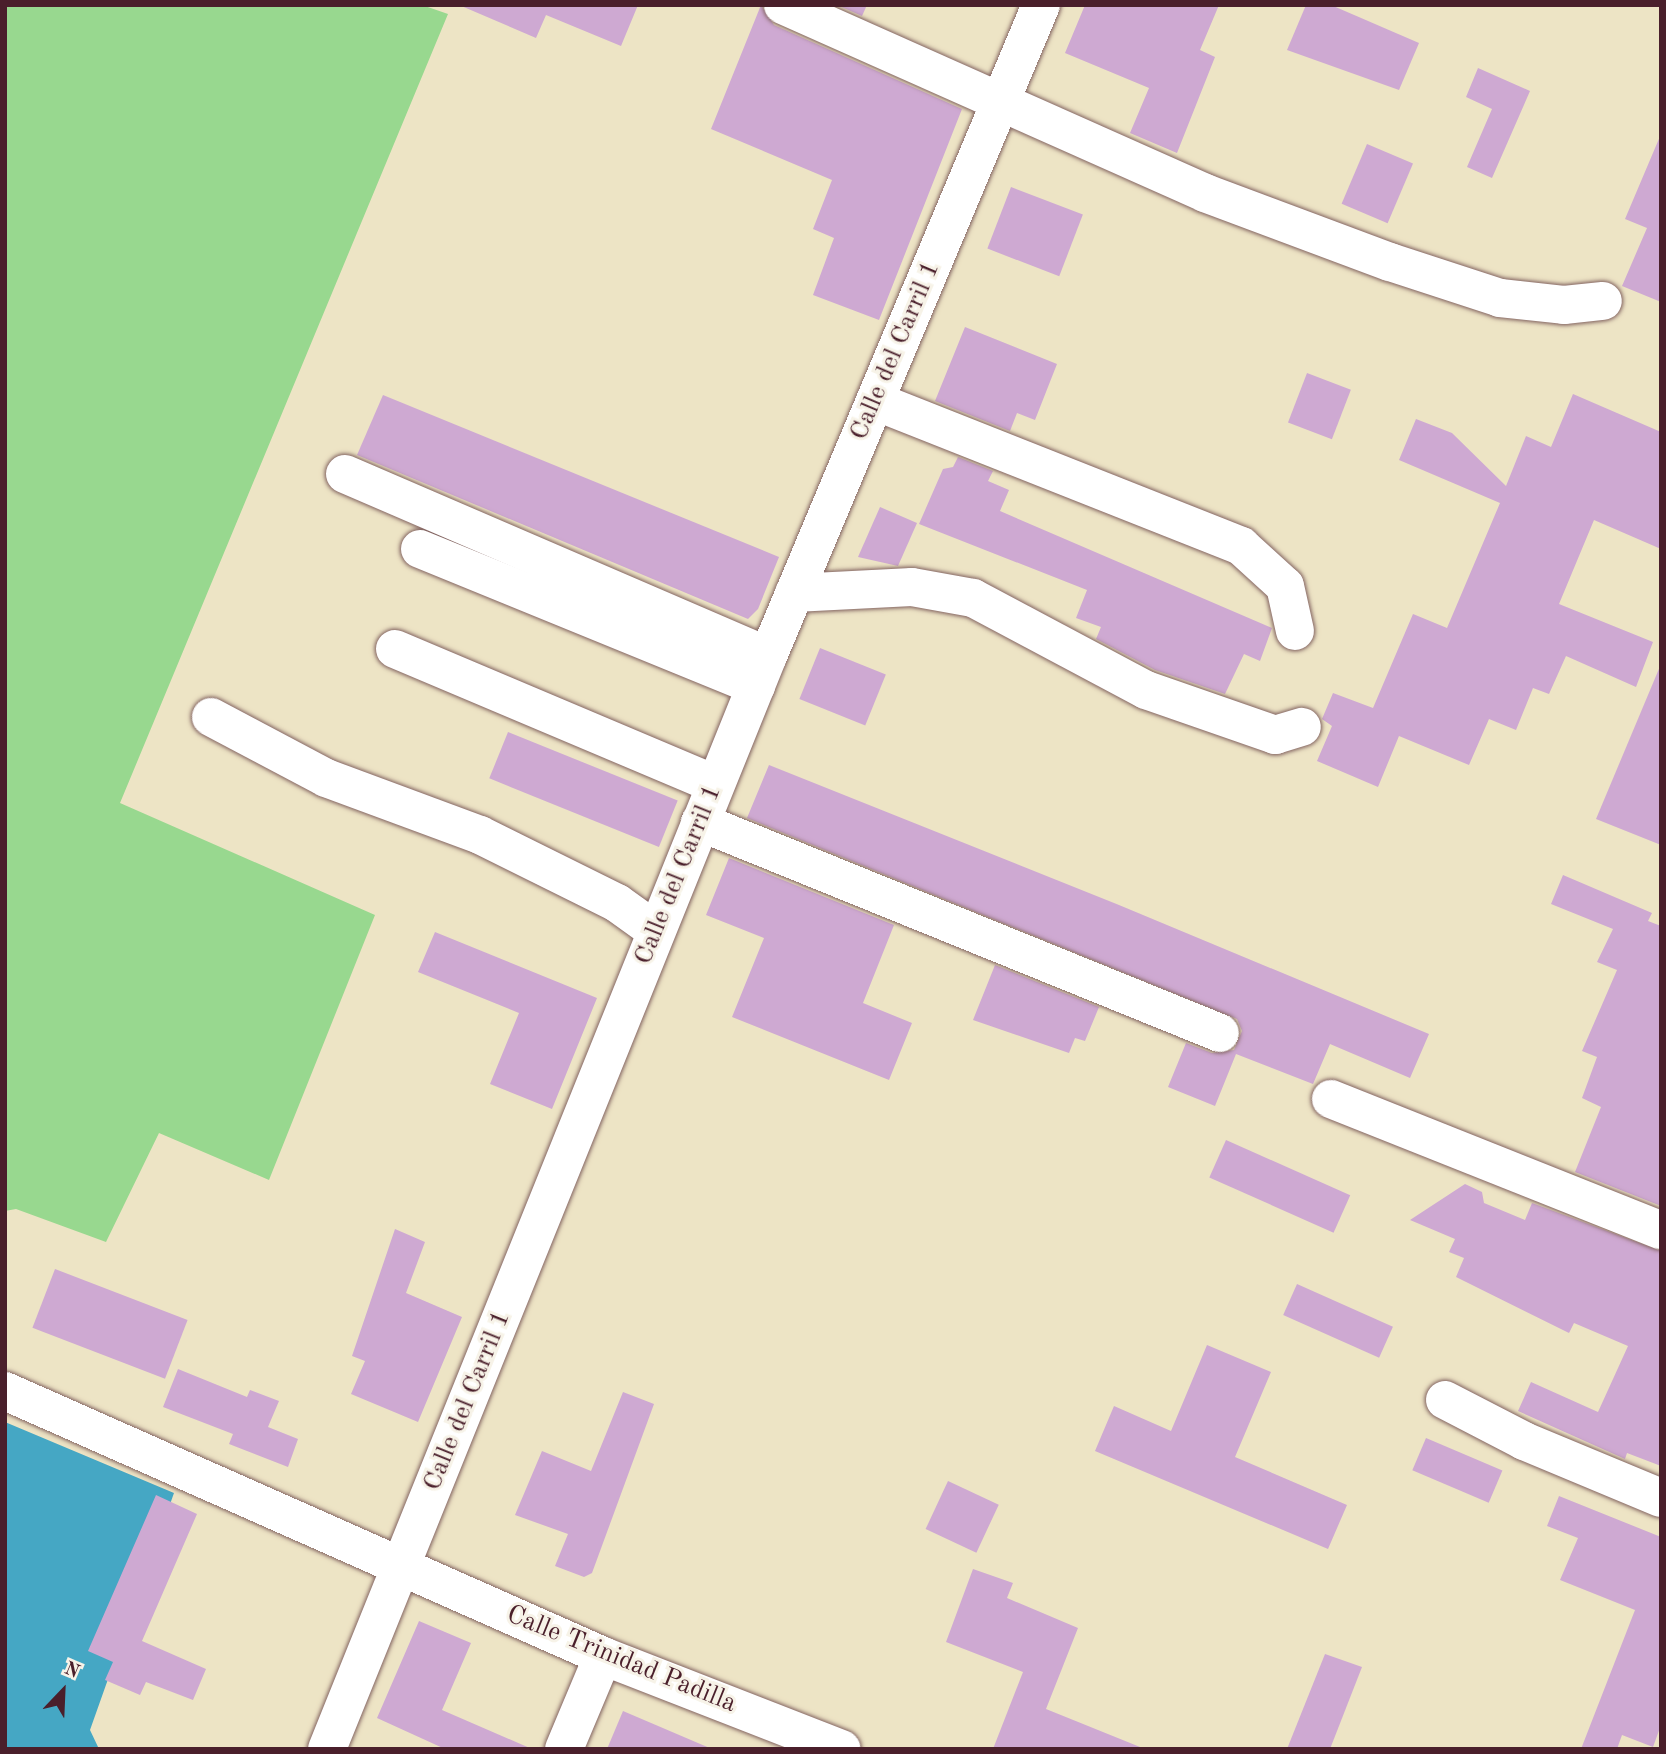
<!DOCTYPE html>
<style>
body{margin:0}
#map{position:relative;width:1666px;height:1754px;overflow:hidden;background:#ede4c5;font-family:"Old Standard TT",serif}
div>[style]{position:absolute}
.green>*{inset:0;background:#98d88f}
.water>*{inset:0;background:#45a7c4}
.building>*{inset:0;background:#cea9d2;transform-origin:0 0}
.roads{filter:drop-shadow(0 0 2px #836461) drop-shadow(0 0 2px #836461)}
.minor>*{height:38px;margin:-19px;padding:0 19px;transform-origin:19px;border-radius:19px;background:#fff}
span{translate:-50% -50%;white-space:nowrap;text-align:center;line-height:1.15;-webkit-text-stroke:6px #f7f3e8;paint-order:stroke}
.street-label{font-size:26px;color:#4a1f2b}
.frame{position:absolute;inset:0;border:7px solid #4a1f2b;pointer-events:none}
.north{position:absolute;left:28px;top:1656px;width:70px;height:70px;-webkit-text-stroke:5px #f7f3e8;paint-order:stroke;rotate:23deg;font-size:19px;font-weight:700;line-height:28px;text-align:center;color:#4a1f2b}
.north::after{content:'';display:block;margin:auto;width:24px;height:32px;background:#4a1f2b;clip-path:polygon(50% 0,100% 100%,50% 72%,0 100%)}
</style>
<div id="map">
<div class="green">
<i style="clip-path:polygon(5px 5px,422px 5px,448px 14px,120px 803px,375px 915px,269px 1180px,159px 1133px,106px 1242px,16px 1209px,5px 1211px)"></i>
</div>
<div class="water">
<i style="clip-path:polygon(5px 1422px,174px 1493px,90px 1730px,99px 1749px,5px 1749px)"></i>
</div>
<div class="building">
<i style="clip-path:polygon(459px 5px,638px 5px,621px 46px,546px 15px,536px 38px)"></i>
<i style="clip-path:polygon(761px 5px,774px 25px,962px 109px,879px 320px,813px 295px,834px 238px,813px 229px,832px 180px,711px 129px)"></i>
<i style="clip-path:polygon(837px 5px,867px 5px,862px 16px)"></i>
<i style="clip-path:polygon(1085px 5px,1219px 5px,1200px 50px,1215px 57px,1177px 153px,1130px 133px,1149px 88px,1065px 53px)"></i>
<i style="clip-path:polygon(1306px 5px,1331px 5px,1419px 43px,1399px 90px,1287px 50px)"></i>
<i style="clip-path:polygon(1478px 68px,1530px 91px,1492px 178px,1467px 167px,1492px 109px,1466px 97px)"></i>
<i style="clip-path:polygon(1661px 134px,1661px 302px,1622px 286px,1647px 228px,1625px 219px)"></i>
<i style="left:1367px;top:144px;width:50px;height:65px;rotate:23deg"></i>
<i style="left:1011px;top:187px;width:77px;height:66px;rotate:21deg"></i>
<i style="clip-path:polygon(965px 327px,1057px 364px,1035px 420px,1017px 413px,1010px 431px,935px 401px)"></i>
<i style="left:1307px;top:373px;width:47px;height:53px;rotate:21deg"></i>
<i style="clip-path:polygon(1573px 394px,1661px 432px,1661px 549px,1594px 520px,1559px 604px,1653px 642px,1636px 687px,1566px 656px,1549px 694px,1533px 688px,1516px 730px,1489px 719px,1469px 765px,1399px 736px,1378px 787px,1317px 761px,1332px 726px,1322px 719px,1333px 693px,1373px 708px,1413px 614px,1447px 628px,1500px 503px,1399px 460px,1416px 419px,1452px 433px,1506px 486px,1526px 436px,1551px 447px)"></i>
<i style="clip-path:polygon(383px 395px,779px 557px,758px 609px,748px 619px,357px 455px)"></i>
<i style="clip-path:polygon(958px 457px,993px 471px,988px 481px,1009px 490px,1000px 511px,1272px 628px,1260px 661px,1244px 654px,1225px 694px,1155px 670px,1096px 639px,1101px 627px,1076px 618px,1087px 590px,919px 524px,943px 469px,953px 467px)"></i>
<i style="clip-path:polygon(880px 507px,917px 523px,898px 566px,858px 557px)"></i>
<i style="left:820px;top:648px;width:71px;height:55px;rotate:22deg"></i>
<i style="clip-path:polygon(1661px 664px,1661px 845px,1596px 819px)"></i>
<i style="left:508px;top:732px;width:183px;height:50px;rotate:22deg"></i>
<i style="clip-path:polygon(769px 765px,1119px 905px,1429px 1034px,1410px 1078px,1330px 1044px,1313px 1084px,1236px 1054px,1215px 1106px,1168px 1087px,1186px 1043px,1212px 1053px,1234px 1050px,1242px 1031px,1237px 1019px,747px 818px)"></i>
<i style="clip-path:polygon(729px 858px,894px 925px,863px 1003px,912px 1023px,889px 1080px,732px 1017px,764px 938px,706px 915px)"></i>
<i style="clip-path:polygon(1563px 875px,1652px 913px,1648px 921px,1661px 926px,1661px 1206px,1575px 1172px,1601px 1107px,1582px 1098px,1597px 1057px,1582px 1051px,1617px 970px,1597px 962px,1613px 929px,1551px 904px)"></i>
<i style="clip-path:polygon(435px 932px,597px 998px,552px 1109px,490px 1084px,519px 1013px,418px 972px)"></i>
<i style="clip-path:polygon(995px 965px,1099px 1007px,1085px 1041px,1075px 1038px,1069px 1053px,973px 1020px)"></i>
<i style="left:1226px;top:1140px;width:136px;height:41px;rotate:24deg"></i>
<i style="clip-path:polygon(1465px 1184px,1482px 1192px,1484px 1203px,1525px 1220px,1532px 1203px,1661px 1251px,1661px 1466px,1627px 1453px,1625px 1459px,1518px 1411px,1531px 1382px,1598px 1412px,1628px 1346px,1574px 1323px,1569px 1333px,1456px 1277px,1464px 1258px,1449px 1252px,1455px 1239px,1410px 1220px)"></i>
<i style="clip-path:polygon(395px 1229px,425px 1242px,406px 1293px,462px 1317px,418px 1422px,351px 1394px,365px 1361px,352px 1356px)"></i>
<i style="left:55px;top:1269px;width:142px;height:63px;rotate:21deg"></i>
<i style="left:1297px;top:1284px;width:105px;height:34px;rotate:24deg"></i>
<i style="clip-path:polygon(1207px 1345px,1271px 1372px,1235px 1457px,1347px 1505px,1328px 1549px,1095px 1451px,1114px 1406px,1171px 1431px)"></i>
<i style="clip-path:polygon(178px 1369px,247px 1397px,250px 1390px,279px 1401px,268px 1427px,298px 1439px,288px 1467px,229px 1444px,233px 1434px,163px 1407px)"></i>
<i style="clip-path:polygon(623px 1392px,654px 1404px,592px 1573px,584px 1577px,555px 1566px,568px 1534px,515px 1515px,542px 1451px,591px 1471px)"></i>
<i style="left:1426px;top:1438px;width:83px;height:35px;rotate:23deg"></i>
<i style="left:948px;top:1481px;width:56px;height:53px;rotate:25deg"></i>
<i style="clip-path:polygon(156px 1495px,197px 1514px,142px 1641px,206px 1669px,193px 1700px,146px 1682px,140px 1695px,105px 1680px,113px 1662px,88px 1651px)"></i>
<i style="clip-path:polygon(1559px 1496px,1661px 1537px,1661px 1725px,1653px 1747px,1622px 1735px,1617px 1749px,1581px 1749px,1635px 1610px,1560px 1580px,1578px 1538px,1547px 1526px)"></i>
<i style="clip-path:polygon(973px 1569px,1013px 1583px,1007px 1598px,1078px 1628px,1046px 1709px,1145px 1749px,993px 1749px,1023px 1672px,946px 1642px)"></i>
<i style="clip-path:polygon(419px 1621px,471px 1643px,442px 1710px,532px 1749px,445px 1749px,377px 1718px)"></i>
<i style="clip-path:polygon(1325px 1654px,1362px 1667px,1330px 1749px,1287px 1749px)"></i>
<i style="clip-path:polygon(623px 1711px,712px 1749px,607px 1749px)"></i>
</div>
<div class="roads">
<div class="minor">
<i style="left:783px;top:5px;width:462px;rotate:24deg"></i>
<i style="left:1205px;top:193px;width:197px;rotate:20.5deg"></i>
<i style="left:1390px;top:262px;width:116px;rotate:18.1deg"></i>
<i style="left:1500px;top:298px;width:64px;rotate:6.2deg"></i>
<i style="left:1564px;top:305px;width:39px;rotate:-6deg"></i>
<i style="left:875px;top:401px;width:394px;rotate:21.6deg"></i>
<i style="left:1241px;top:546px;width:59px;rotate:42.3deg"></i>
<i style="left:1285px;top:586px;width:46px;rotate:77.5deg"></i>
<i style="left:345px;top:474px;width:460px;rotate:23.3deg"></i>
<i style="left:420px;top:549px;width:363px;rotate:22.2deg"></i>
<i style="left:794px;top:593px;width:118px;rotate:-2.9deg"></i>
<i style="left:912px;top:587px;width:62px;rotate:10.2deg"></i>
<i style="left:973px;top:598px;width:196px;rotate:28deg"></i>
<i style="left:1146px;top:690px;width:137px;rotate:19.2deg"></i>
<i style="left:1275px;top:735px;width:28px;rotate:-17deg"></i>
<i style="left:395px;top:649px;width:347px;rotate:22.9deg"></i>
<i style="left:211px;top:717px;width:130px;rotate:27.9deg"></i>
<i style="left:326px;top:778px;width:164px;rotate:20.3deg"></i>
<i style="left:480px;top:835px;width:153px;rotate:26.4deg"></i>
<i style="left:617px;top:903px;width:48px;rotate:35.7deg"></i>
<i style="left:700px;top:822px;width:561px;rotate:22.09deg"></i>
<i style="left:1331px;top:1099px;width:355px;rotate:21.7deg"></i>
<i style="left:5px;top:1391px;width:654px;rotate:23.9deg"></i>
<i style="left:603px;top:1656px;width:256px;rotate:21.3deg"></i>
<i style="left:1445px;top:1400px;width:89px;rotate:27.4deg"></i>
<i style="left:1524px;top:1441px;width:148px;rotate:22.6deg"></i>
<i style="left:327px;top:1749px;width:1179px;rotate:-68.03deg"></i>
<i style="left:768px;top:656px;width:706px;rotate:-67.25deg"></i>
<i style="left:564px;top:1749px;width:101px;rotate:-67.2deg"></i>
</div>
</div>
<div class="street-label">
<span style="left:896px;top:351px;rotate:-67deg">Calle del Carril 1</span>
<span style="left:679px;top:875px;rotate:-68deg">Calle del Carril 1</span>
<span style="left:468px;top:1401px;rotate:-68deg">Calle del Carril 1</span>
<span style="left:621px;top:1660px;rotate:22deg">Calle Trinidad Padilla</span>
</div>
<div class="frame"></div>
<div class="north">N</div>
</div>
